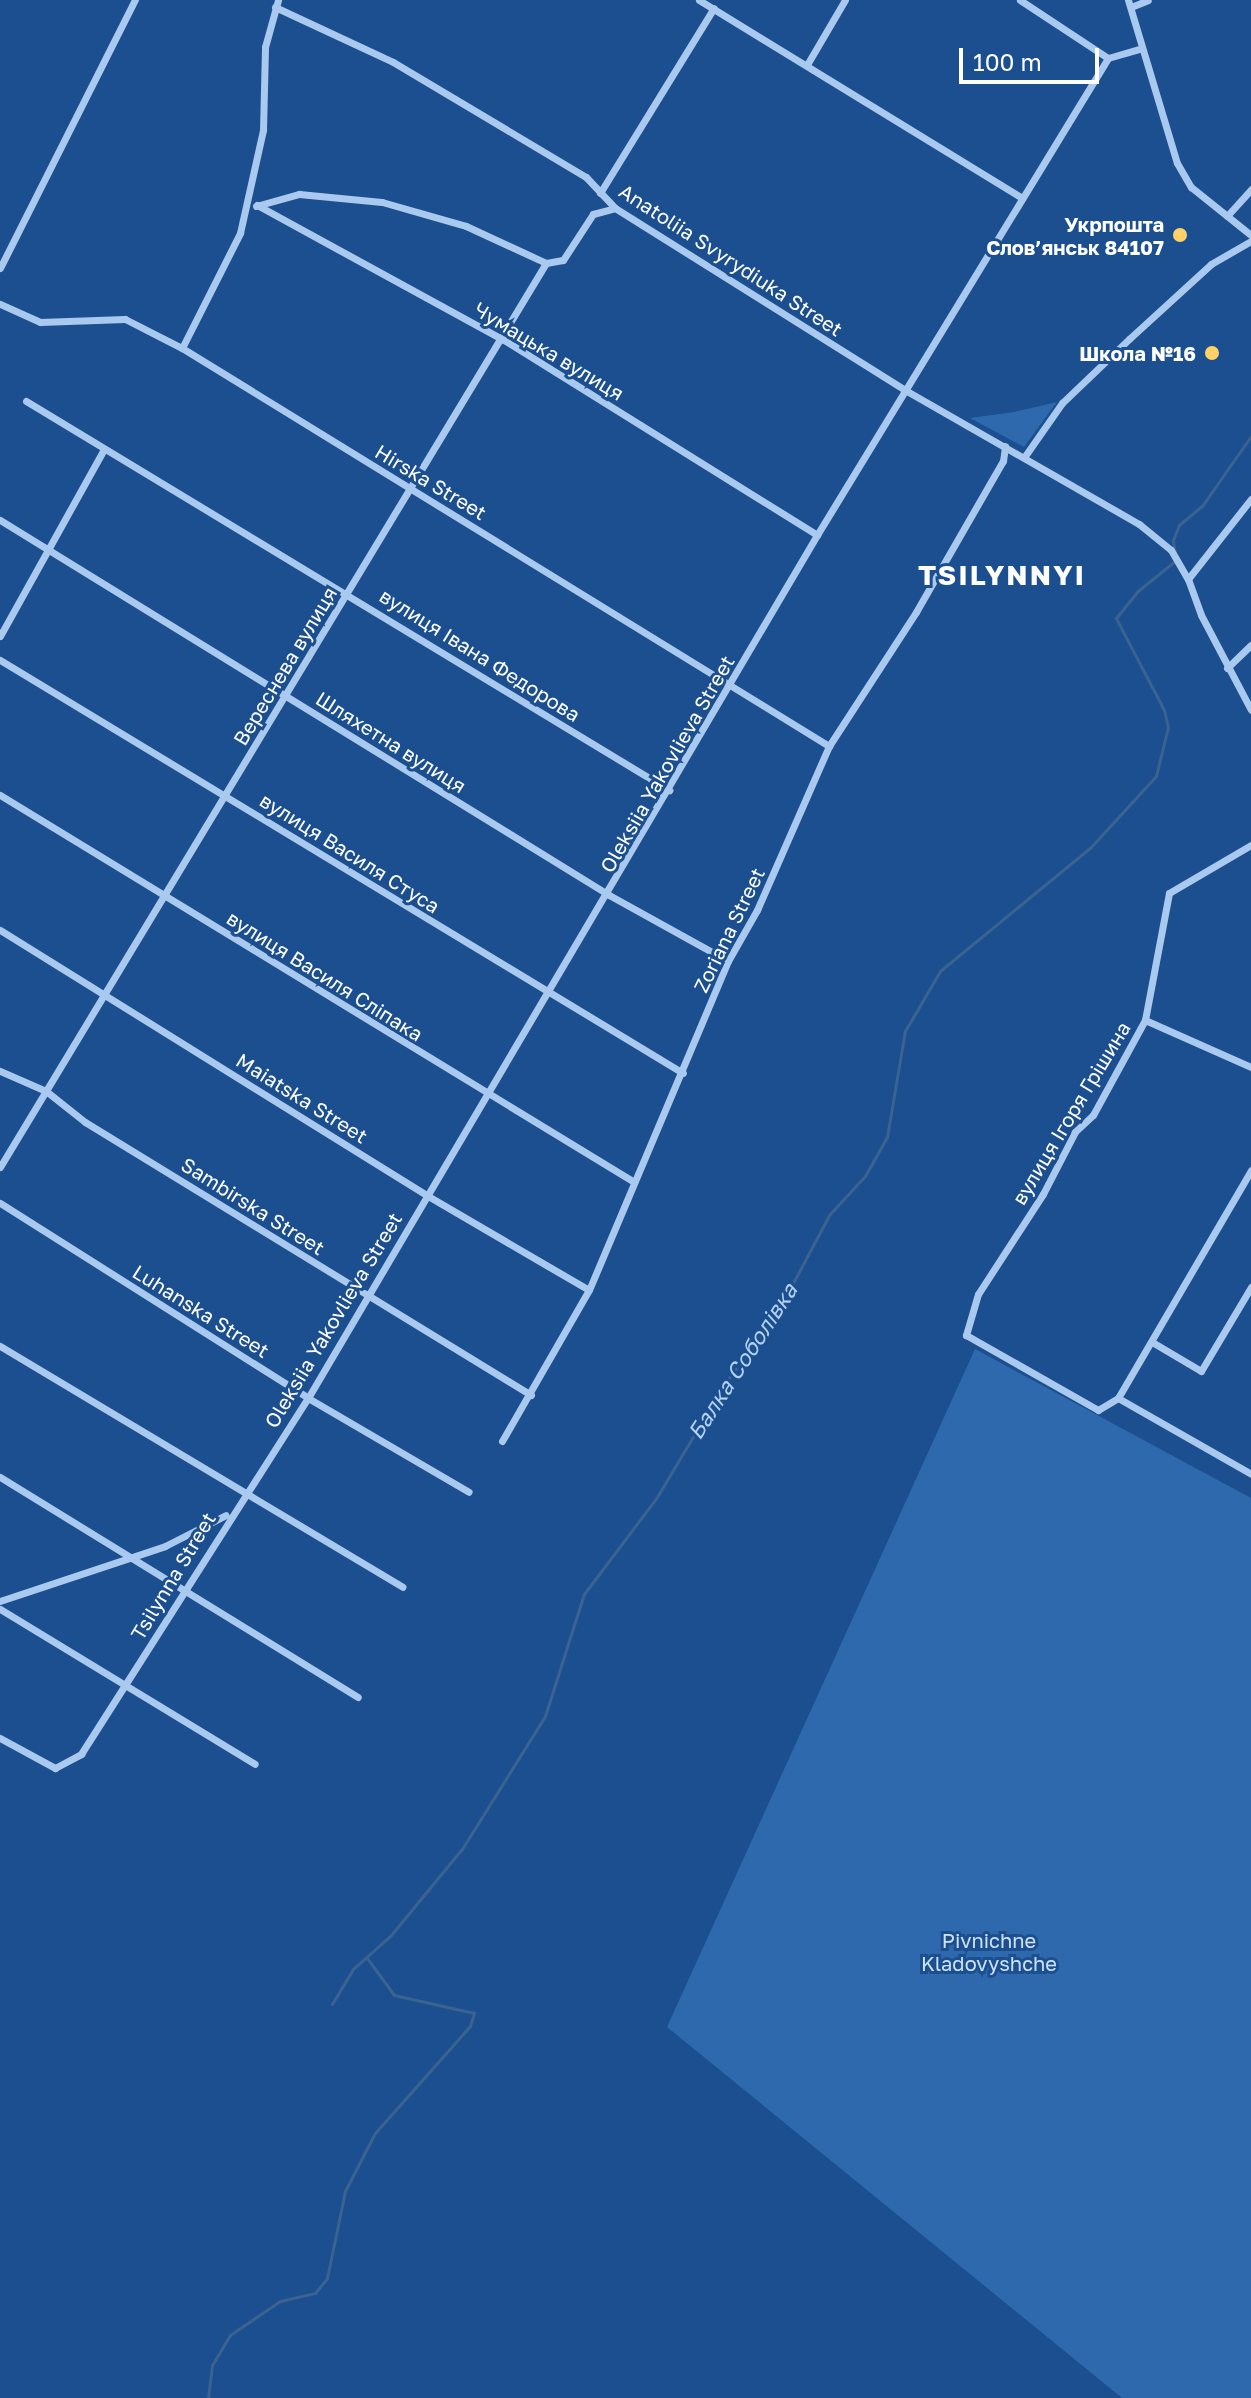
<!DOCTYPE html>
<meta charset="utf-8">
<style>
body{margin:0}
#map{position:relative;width:1251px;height:2398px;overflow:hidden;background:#1b4f8f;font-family:"Golos Text",sans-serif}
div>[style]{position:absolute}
.green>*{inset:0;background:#2e69ad}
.stream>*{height:3px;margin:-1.5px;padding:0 1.5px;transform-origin:1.5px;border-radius:1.5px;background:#3c6290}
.minor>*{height:7px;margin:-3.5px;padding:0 3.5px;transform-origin:3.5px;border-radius:3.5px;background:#a9c9ee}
.dots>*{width:22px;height:22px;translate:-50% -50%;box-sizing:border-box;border:4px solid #1b4f8f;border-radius:50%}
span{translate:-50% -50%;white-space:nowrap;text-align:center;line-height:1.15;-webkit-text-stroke:6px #1b4f8f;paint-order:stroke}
.poi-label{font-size:20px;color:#fff;font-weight:700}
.right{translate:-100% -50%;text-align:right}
.street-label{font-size:20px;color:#fff}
.park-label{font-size:20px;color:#cfe3fa}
.water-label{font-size:22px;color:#b5d3f5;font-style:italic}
.district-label{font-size:28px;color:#fff;font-weight:700;letter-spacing:2px}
.scale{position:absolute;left:959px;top:48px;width:140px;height:36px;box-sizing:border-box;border:4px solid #fff;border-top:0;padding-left:10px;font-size:24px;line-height:28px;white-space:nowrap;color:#fff;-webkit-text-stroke:6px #1b4f8f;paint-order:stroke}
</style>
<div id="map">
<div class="green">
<i style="clip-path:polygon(1057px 402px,1024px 447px,970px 418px,1014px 412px)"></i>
<i style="clip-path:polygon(975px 1349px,1251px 1498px,1251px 2398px,1122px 2398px,667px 2027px)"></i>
</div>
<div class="stream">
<i style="left:332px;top:2004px;width:41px;rotate:-59deg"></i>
<i style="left:353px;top:1969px;width:51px;rotate:-41.8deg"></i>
<i style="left:391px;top:1935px;width:112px;rotate:-50.5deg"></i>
<i style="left:462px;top:1849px;width:157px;rotate:-58deg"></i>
<i style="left:545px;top:1716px;width:128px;rotate:-72.3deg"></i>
<i style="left:584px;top:1594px;width:121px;rotate:-53deg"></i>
<i style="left:657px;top:1497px;width:133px;rotate:-59.2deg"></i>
<i style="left:725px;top:1383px;width:81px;rotate:-52.6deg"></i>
<i style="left:774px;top:1319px;width:118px;rotate:-62.1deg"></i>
<i style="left:829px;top:1215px;width:53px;rotate:-47.3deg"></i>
<i style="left:865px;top:1176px;width:45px;rotate:-60.6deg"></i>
<i style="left:887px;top:1137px;width:108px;rotate:-80.4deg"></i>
<i style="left:905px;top:1031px;width:69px;rotate:-59.7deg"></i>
<i style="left:940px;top:971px;width:194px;rotate:-39.4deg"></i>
<i style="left:1090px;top:848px;width:98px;rotate:-47.5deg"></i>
<i style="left:1156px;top:776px;width:50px;rotate:-76.2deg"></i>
<i style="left:1168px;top:727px;width:17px;rotate:-103deg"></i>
<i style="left:1164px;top:710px;width:104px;rotate:-117.6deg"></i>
<i style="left:1116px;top:618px;width:36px;rotate:-51deg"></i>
<i style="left:1139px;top:590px;width:48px;rotate:-39deg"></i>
<i style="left:1176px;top:560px;width:20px;rotate:-99deg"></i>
<i style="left:1173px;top:540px;width:16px;rotate:-68deg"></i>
<i style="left:1179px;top:525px;width:30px;rotate:-40deg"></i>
<i style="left:1202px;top:506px;width:85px;rotate:-55deg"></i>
<i style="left:208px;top:2398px;width:33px;rotate:-83deg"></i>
<i style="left:212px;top:2365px;width:35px;rotate:-59deg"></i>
<i style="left:230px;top:2335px;width:60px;rotate:-34.2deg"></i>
<i style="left:280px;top:2301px;width:36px;rotate:-13deg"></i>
<i style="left:315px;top:2293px;width:19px;rotate:-51deg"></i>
<i style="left:327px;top:2278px;width:89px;rotate:-78.3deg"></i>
<i style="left:345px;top:2191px;width:65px;rotate:-62.7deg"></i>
<i style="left:375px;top:2133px;width:143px;rotate:-48.4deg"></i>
<i style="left:470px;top:2026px;width:14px;rotate:-73deg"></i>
<i style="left:474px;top:2013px;width:82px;rotate:-167.3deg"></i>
<i style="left:394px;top:1995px;width:46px;rotate:-126.1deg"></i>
</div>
<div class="minor">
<i style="left:699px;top:0;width:379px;rotate:31.5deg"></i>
<i style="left:1020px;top:0;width:105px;rotate:33.4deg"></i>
<i style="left:1128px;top:0;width:170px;rotate:73.3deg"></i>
<i style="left:1177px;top:163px;width:28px;rotate:60deg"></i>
<i style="left:1191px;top:187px;width:77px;rotate:38.7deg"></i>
<i style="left:275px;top:7px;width:130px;rotate:25deg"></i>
<i style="left:393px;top:62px;width:225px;rotate:30.8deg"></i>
<i style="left:586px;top:177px;width:42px;rotate:46.9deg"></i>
<i style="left:615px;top:208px;width:342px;rotate:32.1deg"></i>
<i style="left:905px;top:390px;width:270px;rotate:29.8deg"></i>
<i style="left:1139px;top:524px;width:41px;rotate:39.1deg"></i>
<i style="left:1171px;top:550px;width:34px;rotate:60deg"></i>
<i style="left:1188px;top:579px;width:38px;rotate:70deg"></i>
<i style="left:1201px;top:615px;width:107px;rotate:62.2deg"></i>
<i style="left:1131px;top:7px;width:18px;rotate:-22deg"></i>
<i style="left:808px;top:63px;width:73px;rotate:-59.6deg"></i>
<i style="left:600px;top:193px;width:217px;rotate:-58.4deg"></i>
<i style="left:257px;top:205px;width:281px;rotate:28.7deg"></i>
<i style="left:504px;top:340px;width:369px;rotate:31.9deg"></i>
<i style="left:256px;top:206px;width:45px;rotate:-15.6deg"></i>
<i style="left:299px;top:194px;width:83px;rotate:5.5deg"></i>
<i style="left:382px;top:202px;width:87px;rotate:15.9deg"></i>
<i style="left:466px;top:226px;width:88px;rotate:24.8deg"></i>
<i style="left:1227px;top:216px;width:36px;rotate:-48deg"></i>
<i style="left:0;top:268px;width:300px;rotate:-63.3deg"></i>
<i style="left:0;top:304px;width:44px;rotate:24.2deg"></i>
<i style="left:40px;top:322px;width:85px;rotate:-2deg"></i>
<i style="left:125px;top:319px;width:64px;rotate:27deg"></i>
<i style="left:182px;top:348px;width:760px;rotate:31.6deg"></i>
<i style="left:182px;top:348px;width:129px;rotate:-63.2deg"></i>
<i style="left:240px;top:233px;width:106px;rotate:-77.4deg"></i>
<i style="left:263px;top:130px;width:83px;rotate:-88.6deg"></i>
<i style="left:265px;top:47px;width:49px;rotate:-74.5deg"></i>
<i style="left:26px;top:401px;width:752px;rotate:31.17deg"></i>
<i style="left:1025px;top:456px;width:65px;rotate:-55.1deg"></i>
<i style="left:1062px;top:403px;width:93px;rotate:-43.7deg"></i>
<i style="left:1129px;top:339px;width:111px;rotate:-42.4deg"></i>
<i style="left:1211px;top:264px;width:46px;rotate:-29.9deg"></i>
<i style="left:0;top:520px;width:715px;rotate:31.62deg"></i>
<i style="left:609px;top:895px;width:136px;rotate:29deg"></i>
<i style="left:1188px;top:579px;width:102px;rotate:-51.8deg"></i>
<i style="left:0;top:636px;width:214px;rotate:-60.9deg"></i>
<i style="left:0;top:660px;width:798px;rotate:31.16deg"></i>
<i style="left:1227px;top:668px;width:33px;rotate:-44deg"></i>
<i style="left:0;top:795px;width:743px;rotate:31.4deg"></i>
<i style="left:1251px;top:845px;width:95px;rotate:149.7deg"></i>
<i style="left:1169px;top:893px;width:129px;rotate:100.7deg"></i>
<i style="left:1145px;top:1020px;width:108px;rotate:118.7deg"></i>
<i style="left:1093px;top:1115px;width:25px;rotate:137deg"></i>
<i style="left:1075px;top:1132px;width:70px;rotate:117.3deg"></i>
<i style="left:1043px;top:1194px;width:119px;rotate:123deg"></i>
<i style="left:978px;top:1294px;width:43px;rotate:106.3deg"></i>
<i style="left:966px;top:1335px;width:152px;rotate:29.6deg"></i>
<i style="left:1098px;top:1410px;width:23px;rotate:-31deg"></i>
<i style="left:1118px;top:1398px;width:264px;rotate:-59.7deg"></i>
<i style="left:0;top:930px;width:504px;rotate:31.86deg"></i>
<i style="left:428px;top:1196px;width:186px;rotate:30.3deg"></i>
<i style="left:1145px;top:1020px;width:116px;rotate:23.9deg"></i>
<i style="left:0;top:1071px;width:50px;rotate:23.5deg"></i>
<i style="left:46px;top:1091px;width:50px;rotate:38.5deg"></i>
<i style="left:85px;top:1122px;width:523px;rotate:31.47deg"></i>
<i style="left:0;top:1167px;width:1056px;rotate:-58.87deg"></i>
<i style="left:546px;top:263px;width:17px;rotate:-10deg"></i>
<i style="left:563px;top:260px;width:55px;rotate:-56.9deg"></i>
<i style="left:593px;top:214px;width:23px;rotate:-15deg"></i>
<i style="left:0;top:1203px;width:365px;rotate:32.3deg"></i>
<i style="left:308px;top:1398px;width:186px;rotate:30.3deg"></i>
<i style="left:1152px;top:1342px;width:57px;rotate:30.6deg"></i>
<i style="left:1201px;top:1371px;width:98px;rotate:-59.2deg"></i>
<i style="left:0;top:1346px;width:469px;rotate:30.9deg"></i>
<i style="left:1118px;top:1398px;width:153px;rotate:29.7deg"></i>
<i style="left:502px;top:1441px;width:174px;rotate:-60.1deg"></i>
<i style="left:589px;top:1290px;width:357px;rotate:-67.1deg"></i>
<i style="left:728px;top:961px;width:59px;rotate:-60.4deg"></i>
<i style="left:757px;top:910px;width:179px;rotate:-66.3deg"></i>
<i style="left:829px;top:746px;width:160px;rotate:-57deg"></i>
<i style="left:916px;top:612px;width:174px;rotate:-60.1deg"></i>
<i style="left:1003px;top:461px;width:15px;rotate:-82deg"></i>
<i style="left:0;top:1477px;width:420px;rotate:31.6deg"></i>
<i style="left:0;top:1601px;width:174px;rotate:-18.4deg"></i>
<i style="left:165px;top:1546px;width:68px;rotate:-26.9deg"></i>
<i style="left:0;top:1609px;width:298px;rotate:31.3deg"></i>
<i style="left:0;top:1738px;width:63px;rotate:28.6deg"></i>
<i style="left:55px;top:1768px;width:30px;rotate:-28deg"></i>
<i style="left:81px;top:1754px;width:422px;rotate:-57.5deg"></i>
<i style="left:308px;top:1398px;width:1002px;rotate:-59.47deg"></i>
<i style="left:817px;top:535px;width:559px;rotate:-58.61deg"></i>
<i style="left:1108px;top:58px;width:32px;rotate:-16deg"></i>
</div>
<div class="dots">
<i style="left:1180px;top:235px;background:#ffd166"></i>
<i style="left:1212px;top:353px;background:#ffd166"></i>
</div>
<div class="poi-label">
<span class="right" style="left:1164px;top:236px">Укрпошта<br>Слов’янськ 84107</span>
<span class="right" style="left:1196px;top:353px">Школа №16</span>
</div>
<div class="street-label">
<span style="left:731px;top:260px;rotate:33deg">Anatoliia Svyrydiuka Street</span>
<span style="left:549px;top:351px;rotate:31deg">Чумацька вулиця</span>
<span style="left:431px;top:482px;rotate:31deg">Hirska Street</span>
<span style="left:480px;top:655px;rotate:32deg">вулиця Івана Федорова</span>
<span style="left:285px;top:666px;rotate:-59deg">Вереснева вулиця</span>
<span style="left:391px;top:742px;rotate:32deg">Шляхетна вулиця</span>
<span style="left:667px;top:764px;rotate:-60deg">Oleksiia Yakovlieva Street</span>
<span style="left:350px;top:853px;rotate:32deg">вулиця Василя Стуса</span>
<span style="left:729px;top:930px;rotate:-64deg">Zoriana Street</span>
<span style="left:325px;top:976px;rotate:32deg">вулиця Василя Сліпака</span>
<span style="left:302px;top:1098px;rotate:32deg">Maiatska Street</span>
<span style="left:1071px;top:1113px;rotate:-59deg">вулиця Ігоря Грішина</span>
<span style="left:253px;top:1206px;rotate:32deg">Sambirska Street</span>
<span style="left:201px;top:1311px;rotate:32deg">Luhanska Street</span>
<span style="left:333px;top:1320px;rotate:-59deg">Oleksiia Yakovlieva Street</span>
<span style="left:173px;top:1576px;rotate:-59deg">Tsilynna Street</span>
</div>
<div class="park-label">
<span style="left:989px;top:1952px">Pivnichne<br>Kladovyshche</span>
</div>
<div class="water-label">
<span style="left:742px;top:1361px;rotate:-57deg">Балка Соболівка</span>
</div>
<div class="district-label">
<span style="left:1002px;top:575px">TSILYNNYI</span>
</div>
<div class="scale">100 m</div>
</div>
